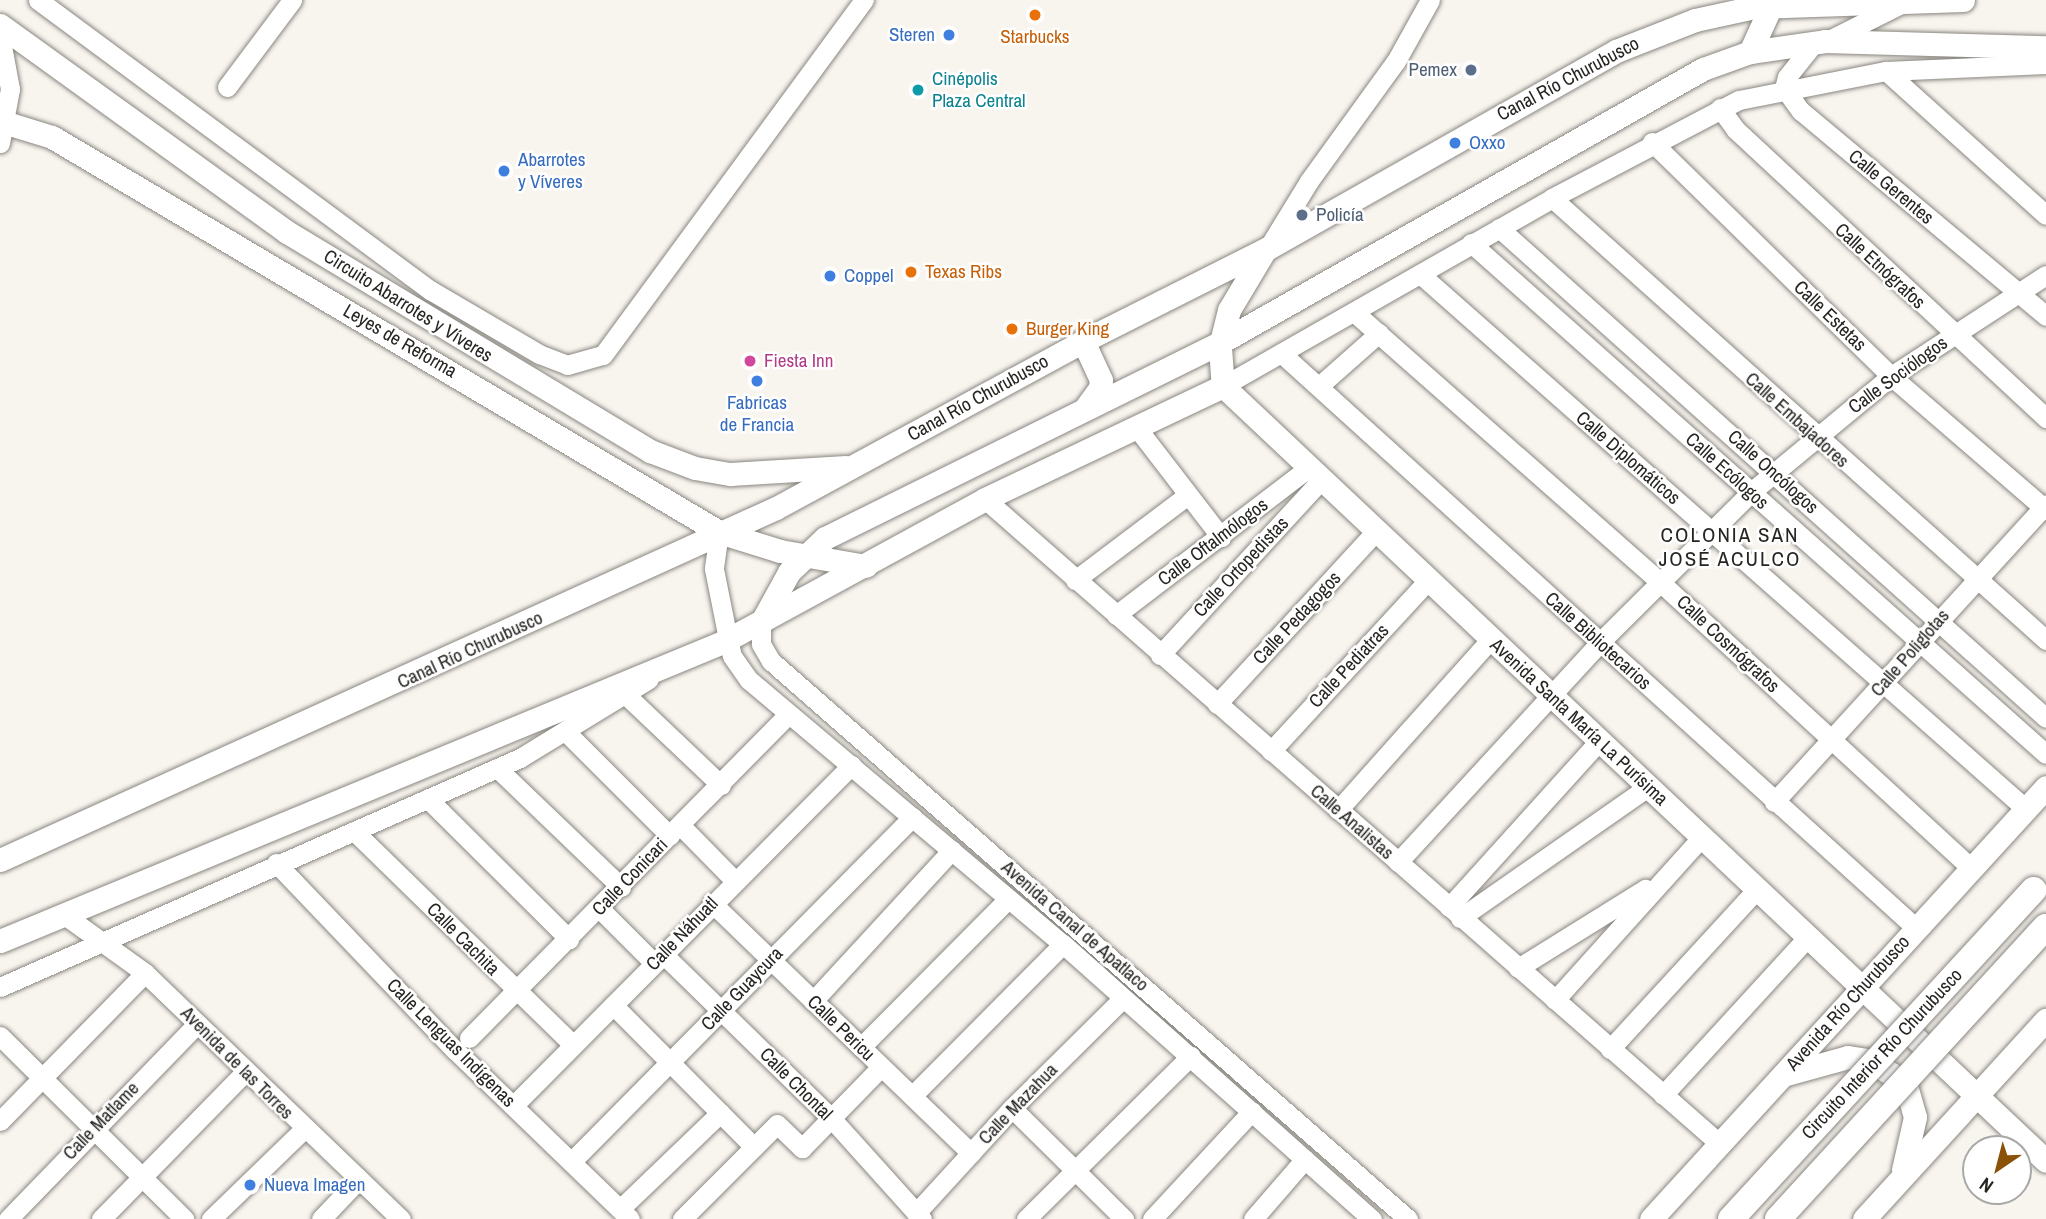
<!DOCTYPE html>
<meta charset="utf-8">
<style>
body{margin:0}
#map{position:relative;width:2046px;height:1219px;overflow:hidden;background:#f8f4ee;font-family:"Archivo Narrow",sans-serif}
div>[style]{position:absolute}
.roads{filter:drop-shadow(0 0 2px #898680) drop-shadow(0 0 2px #898680)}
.minor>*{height:19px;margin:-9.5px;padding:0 9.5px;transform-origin:9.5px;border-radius:9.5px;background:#fff}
.major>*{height:23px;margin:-11.5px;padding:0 11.5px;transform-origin:11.5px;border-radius:11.5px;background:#fff}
.bridges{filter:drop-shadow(0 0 2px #898680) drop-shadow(0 0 2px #898680)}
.highway-bridge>*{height:26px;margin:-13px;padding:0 13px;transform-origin:13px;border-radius:13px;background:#fff}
.dots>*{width:19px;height:19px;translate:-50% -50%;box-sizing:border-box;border:4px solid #fff;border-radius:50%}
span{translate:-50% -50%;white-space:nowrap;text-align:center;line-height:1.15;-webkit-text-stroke:5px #fff;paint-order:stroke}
.shop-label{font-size:19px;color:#366cbe}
.right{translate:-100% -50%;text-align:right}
.left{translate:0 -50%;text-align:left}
.food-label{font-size:19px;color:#c56008}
.service-label{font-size:19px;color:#4e5e75}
.culture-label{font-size:19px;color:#0d838f}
.street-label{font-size:19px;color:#262522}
.hotel-label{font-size:19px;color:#b23c85}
.neighbourhood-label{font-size:21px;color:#262522;letter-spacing:2px}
.north{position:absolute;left:1962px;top:1135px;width:70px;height:70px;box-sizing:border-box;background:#fff;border:2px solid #a8a8a7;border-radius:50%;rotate:215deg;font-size:19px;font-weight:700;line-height:28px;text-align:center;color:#262522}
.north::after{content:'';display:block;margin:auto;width:24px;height:32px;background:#8b5207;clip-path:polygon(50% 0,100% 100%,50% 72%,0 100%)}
</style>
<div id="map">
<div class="roads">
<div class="minor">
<i style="left:38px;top:0;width:488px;rotate:36.5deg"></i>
<i style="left:430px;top:290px;width:126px;rotate:30.4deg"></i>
<i style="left:539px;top:354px;width:30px;rotate:21deg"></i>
<i style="left:567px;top:365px;width:37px;rotate:-16deg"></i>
<i style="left:603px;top:355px;width:441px;rotate:-53.7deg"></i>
<i style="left:0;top:35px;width:55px;rotate:79.5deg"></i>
<i style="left:10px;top:89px;width:55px;rotate:100.5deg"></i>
<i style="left:1829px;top:40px;width:85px;rotate:-26.6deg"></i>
<i style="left:1814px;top:43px;width:43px;rotate:128.5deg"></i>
<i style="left:1787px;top:77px;width:11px;rotate:105deg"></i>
<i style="left:1784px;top:88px;width:29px;rotate:54deg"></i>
<i style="left:1801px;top:111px;width:319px;rotate:39.9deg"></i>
<i style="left:1886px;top:71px;width:215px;rotate:42deg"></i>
<i style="left:227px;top:87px;width:109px;rotate:-53.2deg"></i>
<i style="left:1720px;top:108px;width:26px;rotate:54deg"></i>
<i style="left:1735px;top:129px;width:425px;rotate:42.9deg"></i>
<i style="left:1652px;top:142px;width:334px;rotate:44.4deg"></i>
<i style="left:1891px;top:376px;width:205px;rotate:40.8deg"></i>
<i style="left:1552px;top:198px;width:663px;rotate:41.82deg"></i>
<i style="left:1499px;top:228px;width:734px;rotate:41.85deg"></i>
<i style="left:1471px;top:243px;width:769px;rotate:41.63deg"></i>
<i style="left:1268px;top:248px;width:79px;rotate:-58.5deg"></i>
<i style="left:1309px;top:181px;width:148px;rotate:-54.1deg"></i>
<i style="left:1396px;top:61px;width:70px;rotate:-60.9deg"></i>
<i style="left:1420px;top:274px;width:808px;rotate:41.44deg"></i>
<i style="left:1355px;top:313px;width:405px;rotate:41.4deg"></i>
<i style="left:1659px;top:581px;width:424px;rotate:42.6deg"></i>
<i style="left:1281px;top:353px;width:857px;rotate:42.16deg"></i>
<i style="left:1223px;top:386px;width:379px;rotate:-29.7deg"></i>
<i style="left:1552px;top:198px;width:211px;rotate:-27.7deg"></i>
<i style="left:1739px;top:100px;width:150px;rotate:-11.2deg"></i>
<i style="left:1886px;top:71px;width:160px;rotate:-2.5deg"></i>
<i style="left:1319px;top:386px;width:80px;rotate:-41.5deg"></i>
<i style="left:1137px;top:428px;width:138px;rotate:52.4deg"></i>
<i style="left:985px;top:499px;width:978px;rotate:41.27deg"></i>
<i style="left:719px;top:532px;width:37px;rotate:98deg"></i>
<i style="left:714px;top:569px;width:71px;rotate:78.7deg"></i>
<i style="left:728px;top:639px;width:17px;rotate:77deg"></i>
<i style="left:732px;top:656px;width:29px;rotate:55deg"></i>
<i style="left:749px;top:680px;width:410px;rotate:40.1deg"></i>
<i style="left:1063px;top:944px;width:414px;rotate:41.7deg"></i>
<i style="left:1075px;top:580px;width:141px;rotate:-37deg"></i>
<i style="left:1116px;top:615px;width:242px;rotate:-37.4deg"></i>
<i style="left:761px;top:623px;width:21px;rotate:90deg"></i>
<i style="left:761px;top:644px;width:20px;rotate:60deg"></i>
<i style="left:771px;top:661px;width:847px;rotate:41.22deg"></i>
<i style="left:1160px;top:655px;width:238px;rotate:-47.4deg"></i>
<i style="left:626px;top:695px;width:131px;rotate:43.5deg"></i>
<i style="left:1217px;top:704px;width:235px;rotate:-47.4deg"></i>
<i style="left:565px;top:731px;width:148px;rotate:45deg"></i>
<i style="left:1271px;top:751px;width:232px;rotate:-47.4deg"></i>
<i style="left:497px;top:768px;width:172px;rotate:43.8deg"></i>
<i style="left:428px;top:799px;width:199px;rotate:44.8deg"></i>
<i style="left:1774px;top:802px;width:403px;rotate:-47.6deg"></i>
<i style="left:1338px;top:810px;width:229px;rotate:-48.2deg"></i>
<i style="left:681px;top:826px;width:77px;rotate:45.5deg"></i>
<i style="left:354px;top:831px;width:306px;rotate:44.3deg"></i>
<i style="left:1398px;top:862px;width:299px;rotate:-47.4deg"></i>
<i style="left:1600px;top:642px;width:213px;rotate:-44.8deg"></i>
<i style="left:1751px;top:492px;width:182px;rotate:-39.6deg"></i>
<i style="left:1891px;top:376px;width:185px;rotate:-33.1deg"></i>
<i style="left:276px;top:863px;width:259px;rotate:46.3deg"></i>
<i style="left:455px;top:1050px;width:243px;rotate:44deg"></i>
<i style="left:712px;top:903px;width:360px;rotate:44deg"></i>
<i style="left:1449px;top:907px;width:224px;rotate:-47.9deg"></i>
<i style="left:600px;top:909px;width:76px;rotate:45deg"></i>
<i style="left:66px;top:916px;width:97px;rotate:35.8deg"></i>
<i style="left:145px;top:973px;width:355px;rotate:43.9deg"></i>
<i style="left:1460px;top:918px;width:229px;rotate:-34.9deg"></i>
<i style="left:663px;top:954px;width:235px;rotate:44.3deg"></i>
<i style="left:831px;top:1118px;width:136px;rotate:48deg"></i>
<i style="left:1518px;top:968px;width:150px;rotate:-31.9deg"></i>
<i style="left:0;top:987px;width:568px;rotate:-23.77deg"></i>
<i style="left:520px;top:758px;width:151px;rotate:-31.5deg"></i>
<i style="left:1555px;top:1000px;width:219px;rotate:-48deg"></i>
<i style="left:813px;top:1001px;width:205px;rotate:-47.4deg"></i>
<i style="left:613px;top:1005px;width:200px;rotate:45.2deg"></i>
<i style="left:0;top:1036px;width:260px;rotate:44.8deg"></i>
<i style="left:469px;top:1038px;width:455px;rotate:-45.4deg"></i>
<i style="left:861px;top:1047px;width:209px;rotate:-45.2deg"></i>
<i style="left:1610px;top:1049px;width:217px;rotate:-47.4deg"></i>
<i style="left:1663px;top:1095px;width:214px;rotate:-47.5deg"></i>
<i style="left:912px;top:1096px;width:214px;rotate:-45.2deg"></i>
<i style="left:514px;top:1105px;width:479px;rotate:-45.2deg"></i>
<i style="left:1012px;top:1108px;width:158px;rotate:44.7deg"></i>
<i style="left:0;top:1121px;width:207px;rotate:-45.6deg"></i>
<i style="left:572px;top:1161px;width:484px;rotate:-45.3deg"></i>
<i style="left:620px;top:1209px;width:139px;rotate:-43.8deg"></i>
<i style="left:916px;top:1213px;width:142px;rotate:-47.6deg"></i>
<i style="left:1012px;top:1108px;width:156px;rotate:-44.7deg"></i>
<i style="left:8px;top:1219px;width:272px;rotate:-45.9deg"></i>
<i style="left:101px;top:1219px;width:206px;rotate:-45.6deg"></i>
<i style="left:211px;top:1219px;width:129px;rotate:-44.1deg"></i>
<i style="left:321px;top:1219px;width:55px;rotate:-46.5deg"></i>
<i style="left:682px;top:1219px;width:134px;rotate:-45deg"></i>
<i style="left:777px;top:1124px;width:35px;rotate:44deg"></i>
<i style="left:802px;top:1148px;width:113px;rotate:-45.7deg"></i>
<i style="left:1026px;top:1219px;width:232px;rotate:-44.7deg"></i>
<i style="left:1152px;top:1219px;width:147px;rotate:-47.2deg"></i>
<i style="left:1253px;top:1219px;width:79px;rotate:-49.1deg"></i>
</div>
<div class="major">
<i style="left:0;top:25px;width:354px;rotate:35.8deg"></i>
<i style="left:287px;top:232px;width:424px;rotate:31.1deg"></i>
<i style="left:650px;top:451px;width:48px;rotate:20.7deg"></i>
<i style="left:695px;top:468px;width:36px;rotate:10deg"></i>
<i style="left:730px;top:474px;width:116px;rotate:-3.5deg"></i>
<i style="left:1750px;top:52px;width:51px;rotate:-65.5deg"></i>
<i style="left:0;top:121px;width:54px;rotate:17.1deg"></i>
<i style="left:52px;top:137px;width:775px;rotate:30.63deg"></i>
<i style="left:719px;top:532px;width:64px;rotate:17.3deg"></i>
<i style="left:780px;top:551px;width:87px;rotate:9.9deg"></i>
<i style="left:1263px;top:253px;width:66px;rotate:120.8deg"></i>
<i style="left:1229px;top:310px;width:38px;rotate:104deg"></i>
<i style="left:1220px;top:347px;width:39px;rotate:86deg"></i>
<i style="left:1223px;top:386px;width:1130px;rotate:43.28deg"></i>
<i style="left:1083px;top:341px;width:43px;rotate:65.2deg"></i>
<i style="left:1101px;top:380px;width:8px;rotate:97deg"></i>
<i style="left:1100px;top:388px;width:26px;rotate:126deg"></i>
<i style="left:761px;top:623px;width:58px;rotate:-61.2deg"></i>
<i style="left:789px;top:572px;width:50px;rotate:-43.4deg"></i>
<i style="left:825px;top:538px;width:442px;rotate:-26.3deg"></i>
<i style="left:1221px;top:342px;width:554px;rotate:-29.53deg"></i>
<i style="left:1703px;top:69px;width:50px;rotate:-19.9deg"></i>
<i style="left:1750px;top:52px;width:76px;rotate:-8.3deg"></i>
<i style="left:1825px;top:41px;width:221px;rotate:1.6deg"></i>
<i style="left:0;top:860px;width:852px;rotate:-24.4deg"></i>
<i style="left:776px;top:508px;width:349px;rotate:-28.5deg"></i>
<i style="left:1083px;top:341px;width:207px;rotate:-26.7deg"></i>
<i style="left:1268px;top:248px;width:400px;rotate:-29.5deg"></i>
<i style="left:1616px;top:51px;width:85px;rotate:-21.4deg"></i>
<i style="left:1695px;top:20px;width:61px;rotate:-12.2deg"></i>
<i style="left:1755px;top:7px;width:208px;rotate:-1.9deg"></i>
<i style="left:0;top:941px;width:782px;rotate:-22.47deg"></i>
<i style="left:723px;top:642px;width:298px;rotate:-28.6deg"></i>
<i style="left:985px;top:499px;width:263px;rotate:-25.4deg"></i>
<i style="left:1783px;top:1075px;width:67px;rotate:-15.5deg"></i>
<i style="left:1848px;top:1057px;width:20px;rotate:9deg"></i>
<i style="left:1868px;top:1060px;width:26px;rotate:31deg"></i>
<i style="left:1890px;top:1073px;width:23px;rotate:43deg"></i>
<i style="left:1907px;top:1089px;width:29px;rotate:74deg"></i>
<i style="left:1915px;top:1117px;width:54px;rotate:102.8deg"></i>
<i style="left:1651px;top:1219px;width:585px;rotate:-47.56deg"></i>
<i style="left:1864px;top:1219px;width:270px;rotate:-47.6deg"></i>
</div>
</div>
<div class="bridges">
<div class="highway-bridge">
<i style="left:1731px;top:1219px;width:447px;rotate:-47.4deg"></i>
<i style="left:1778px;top:1219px;width:396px;rotate:-47.5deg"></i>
</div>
</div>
<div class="dots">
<i style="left:1035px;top:15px;background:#e8710a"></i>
<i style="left:949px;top:35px;background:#3f7fe0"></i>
<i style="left:1471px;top:70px;background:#5c6f8a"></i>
<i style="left:918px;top:90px;background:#0f9aa8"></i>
<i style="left:1455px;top:143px;background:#3f7fe0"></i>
<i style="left:504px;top:171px;background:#3f7fe0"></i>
<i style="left:1302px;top:215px;background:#5c6f8a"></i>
<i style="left:911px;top:272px;background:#e8710a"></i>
<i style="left:830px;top:276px;background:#3f7fe0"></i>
<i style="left:1012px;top:329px;background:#e8710a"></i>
<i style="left:750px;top:361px;background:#d1479c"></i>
<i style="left:757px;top:381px;background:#3f7fe0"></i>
<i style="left:250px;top:1185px;background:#3f7fe0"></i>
</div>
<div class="shop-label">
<span class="right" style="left:935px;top:35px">Steren</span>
<span class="left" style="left:1469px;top:143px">Oxxo</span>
<span class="left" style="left:518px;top:171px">Abarrotes<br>y Víveres</span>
<span class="left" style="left:844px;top:276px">Coppel</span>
<span style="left:757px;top:414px">Fabricas<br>de Francia</span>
<span class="left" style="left:264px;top:1185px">Nueva Imagen</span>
</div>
<div class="food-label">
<span style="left:1035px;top:37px">Starbucks</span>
<span class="left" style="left:925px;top:272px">Texas Ribs</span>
<span class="left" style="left:1026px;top:329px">Burger King</span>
</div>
<div class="service-label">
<span class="right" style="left:1457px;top:70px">Pemex</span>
<span class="left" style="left:1316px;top:215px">Policía</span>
</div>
<div class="culture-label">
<span class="left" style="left:932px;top:90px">Cinépolis<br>Plaza Central</span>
</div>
<div class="street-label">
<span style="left:1568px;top:79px;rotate:-28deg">Canal Río Churubusco</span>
<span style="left:1891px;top:187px;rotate:40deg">Calle Gerentes</span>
<span style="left:1880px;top:266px;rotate:43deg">Calle Etnógrafos</span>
<span style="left:408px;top:306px;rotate:32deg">Circuito Abarrotes y Víveres</span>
<span style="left:1830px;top:316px;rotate:44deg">Calle Estetas</span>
<span style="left:400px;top:341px;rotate:30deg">Leyes de Reforma</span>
<span style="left:1898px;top:375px;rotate:-36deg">Calle Sociólogos</span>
<span style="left:978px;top:398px;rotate:-29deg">Canal Río Churubusco</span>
<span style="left:1797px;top:420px;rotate:42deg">Calle Embajadores</span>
<span style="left:1628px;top:458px;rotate:41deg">Calle Diplomáticos</span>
<span style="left:1727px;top:471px;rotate:42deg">Calle Ecólogos</span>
<span style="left:1773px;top:472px;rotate:42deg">Calle Oncólogos</span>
<span style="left:1213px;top:542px;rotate:-37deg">Calle Oftalmólogos</span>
<span style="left:1241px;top:567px;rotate:-47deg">Calle Ortopedistas</span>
<span style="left:1297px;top:618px;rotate:-47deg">Calle Pedagogos</span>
<span style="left:1598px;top:641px;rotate:42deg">Calle Bibliotecarios</span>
<span style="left:1728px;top:644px;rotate:43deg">Calle Cosmógrafos</span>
<span style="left:470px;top:650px;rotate:-25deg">Canal Río Churubusco</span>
<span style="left:1910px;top:653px;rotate:-49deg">Calle Poliglotas</span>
<span style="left:1349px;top:666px;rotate:-47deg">Calle Pediatras</span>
<span style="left:1579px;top:722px;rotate:43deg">Avenida Santa María La Purísima</span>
<span style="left:1352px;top:822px;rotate:41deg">Calle Analistas</span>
<span style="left:630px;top:877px;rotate:-46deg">Calle Conicari</span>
<span style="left:1075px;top:926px;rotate:41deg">Avenida Canal de Apatlaco</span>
<span style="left:682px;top:934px;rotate:-46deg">Calle Náhuatl</span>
<span style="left:463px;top:939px;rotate:45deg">Calle Cachita</span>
<span style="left:742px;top:989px;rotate:-46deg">Calle Guaycura</span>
<span style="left:1848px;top:1003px;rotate:-48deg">Avenida Río Churubusco</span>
<span style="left:841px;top:1028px;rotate:44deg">Calle Pericu</span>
<span style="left:451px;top:1043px;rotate:45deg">Calle Lenguas Indígenas</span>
<span style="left:1882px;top:1054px;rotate:-47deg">Circuito Interior Río Churubusco</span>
<span style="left:237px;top:1063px;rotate:45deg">Avenida de las Torres</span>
<span style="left:796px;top:1084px;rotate:45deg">Calle Chontal</span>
<span style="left:1018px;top:1104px;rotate:-46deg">Calle Mazahua</span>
<span style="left:101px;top:1121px;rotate:-46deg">Calle Matlame</span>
</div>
<div class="hotel-label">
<span class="left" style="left:764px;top:361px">Fiesta Inn</span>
</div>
<div class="neighbourhood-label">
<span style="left:1730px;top:547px">COLONIA SAN<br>JOSÉ ACULCO</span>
</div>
<div class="north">N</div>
</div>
